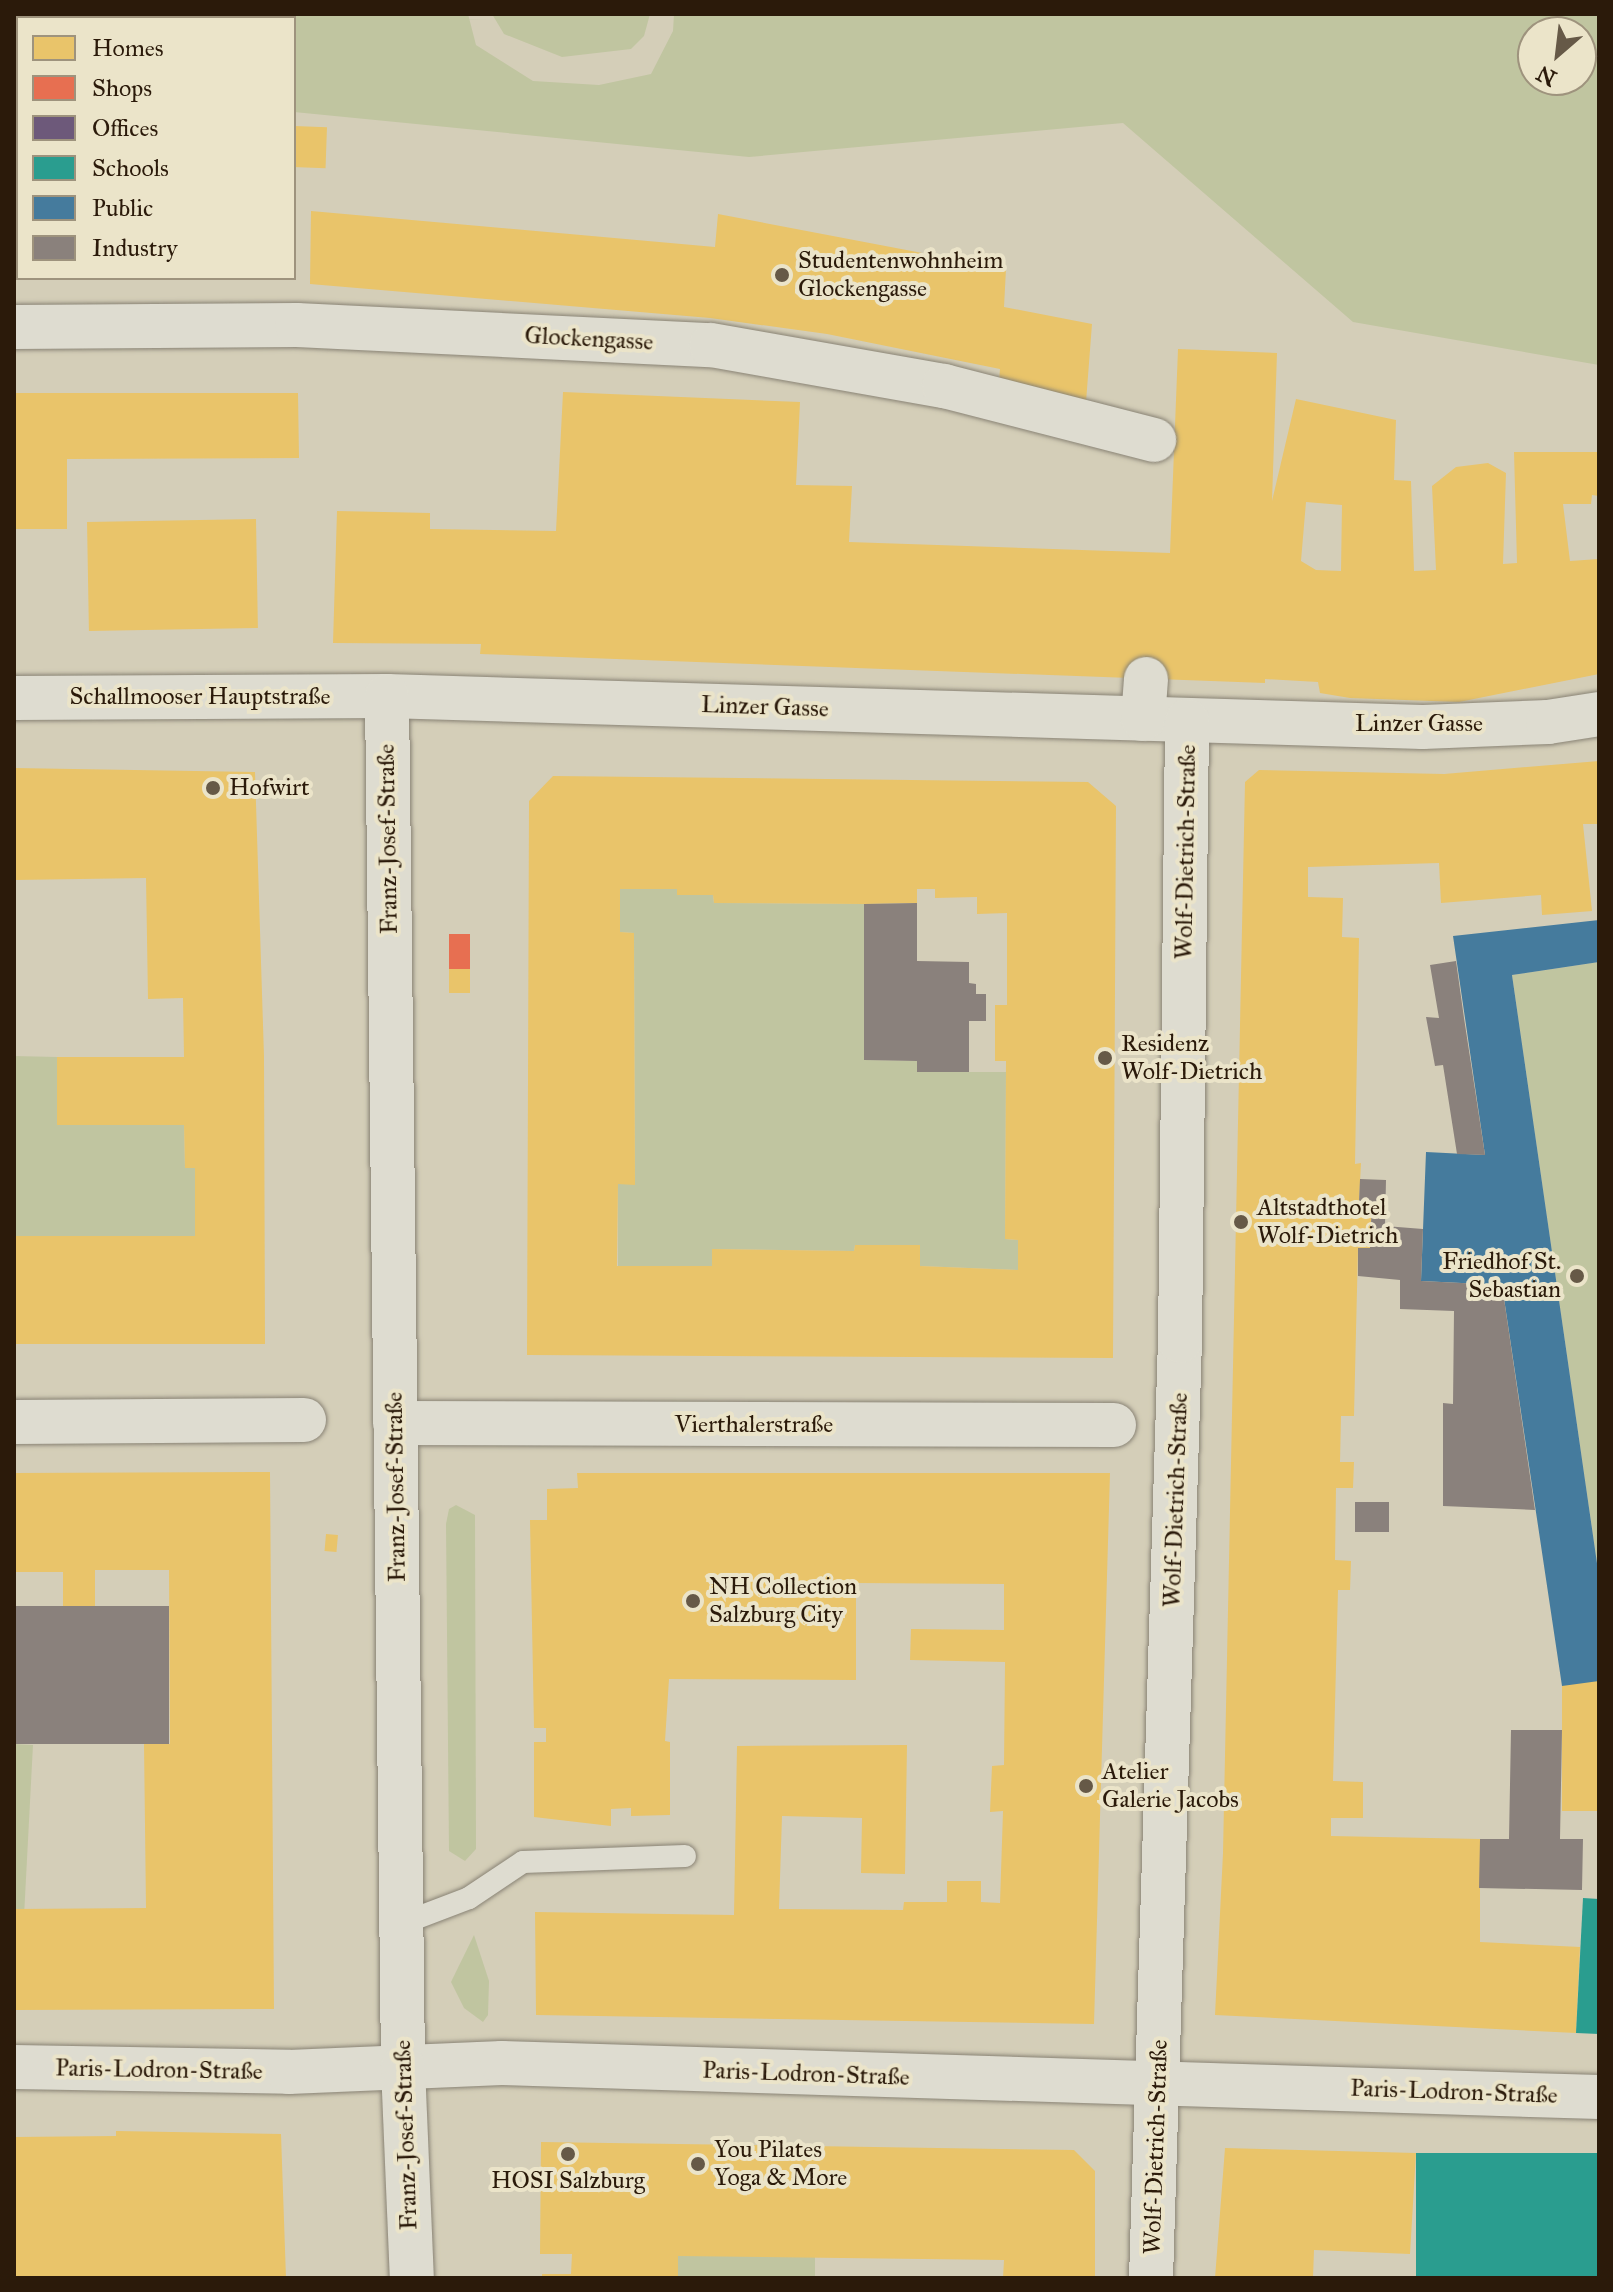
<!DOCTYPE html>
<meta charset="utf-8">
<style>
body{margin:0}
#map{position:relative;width:1613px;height:2292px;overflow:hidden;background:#d4ceb8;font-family:"IM FELL Great Primer",serif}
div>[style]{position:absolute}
.green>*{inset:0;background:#c0c5a0;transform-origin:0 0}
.homes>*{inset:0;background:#e9c46a;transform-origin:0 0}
.shops>*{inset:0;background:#e76f51;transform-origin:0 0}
.offices>*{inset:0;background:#6d597a;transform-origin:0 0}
.schools>*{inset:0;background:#2a9d8f;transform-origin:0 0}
.public>*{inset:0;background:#457b9d}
.industry>*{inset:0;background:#8a817c;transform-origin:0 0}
.roads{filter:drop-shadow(0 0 2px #898375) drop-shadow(0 0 2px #898375)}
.lane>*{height:22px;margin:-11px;padding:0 11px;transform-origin:11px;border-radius:11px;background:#dedcd0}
.street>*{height:44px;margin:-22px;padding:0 22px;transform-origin:22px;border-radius:22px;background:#dedcd0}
.secondary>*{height:44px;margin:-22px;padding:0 22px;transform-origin:22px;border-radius:22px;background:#dedcd0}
.dots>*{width:22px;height:22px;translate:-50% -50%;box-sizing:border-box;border:4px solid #ebe4c9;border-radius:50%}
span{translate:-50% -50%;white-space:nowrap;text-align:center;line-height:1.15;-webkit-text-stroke:8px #ebe4c9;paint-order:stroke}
.poi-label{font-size:24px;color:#2b1a0a}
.left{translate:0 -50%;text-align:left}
.right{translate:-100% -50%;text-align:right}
.street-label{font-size:24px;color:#2b1a0a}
.frame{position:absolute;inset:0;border:16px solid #2b1a0a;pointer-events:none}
.legend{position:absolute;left:16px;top:16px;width:280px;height:264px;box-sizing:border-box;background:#ebe4c9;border:2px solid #9e937d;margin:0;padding:10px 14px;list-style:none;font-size:24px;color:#2b1a0a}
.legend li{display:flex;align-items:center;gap:16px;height:40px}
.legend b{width:40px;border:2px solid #9e937d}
.north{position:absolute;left:1517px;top:16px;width:80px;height:80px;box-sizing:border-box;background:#ebe4c9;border:2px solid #9e937d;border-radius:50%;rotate:208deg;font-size:22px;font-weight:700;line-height:32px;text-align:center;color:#2b1a0a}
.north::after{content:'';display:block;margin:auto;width:28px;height:36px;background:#665947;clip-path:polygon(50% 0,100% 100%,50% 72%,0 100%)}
</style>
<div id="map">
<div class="green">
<i style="clip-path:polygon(evenodd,14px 14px,468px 14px,476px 45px,533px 81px,599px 85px,651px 74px,673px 31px,674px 14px,1599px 14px,1599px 365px,1353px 322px,1123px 123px,749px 157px,294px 112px,294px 18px,18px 18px,14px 91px,14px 14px,1581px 32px,1581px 80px,1533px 80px,1533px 32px,1581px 32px)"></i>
<i style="clip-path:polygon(492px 14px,650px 14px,644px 36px,631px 49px,562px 57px,504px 34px)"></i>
<i style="clip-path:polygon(620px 889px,677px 889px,678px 895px,713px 895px,714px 903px,864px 904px,865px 1060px,917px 1061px,918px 1072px,1006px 1072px,1005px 1239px,1018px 1240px,1018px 1270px,920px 1266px,919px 1245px,855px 1245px,854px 1251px,713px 1249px,712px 1266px,618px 1266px,618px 1184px,635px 1184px,634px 933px,620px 932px)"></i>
<i style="clip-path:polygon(1599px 962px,1599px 1577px,1512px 975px)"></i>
<i style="clip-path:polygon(14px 1056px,57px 1057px,58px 1125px,184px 1125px,185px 1168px,195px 1168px,195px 1236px,14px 1236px)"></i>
<i style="clip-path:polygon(456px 1505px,475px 1515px,476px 1849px,465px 1861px,449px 1851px,446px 1524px,449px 1509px)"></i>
<i style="left:14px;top:1744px;width:19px;height:165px;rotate:3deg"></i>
<i style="clip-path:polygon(474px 1935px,489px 1981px,488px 2015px,483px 2022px,464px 2008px,451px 1982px)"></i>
<i style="left:678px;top:2256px;width:137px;height:22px"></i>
</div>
<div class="homes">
<i style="left:294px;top:126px;width:33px;height:41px;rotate:2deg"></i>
<i style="clip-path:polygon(311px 211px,715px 247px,718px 214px,1006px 269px,1004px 307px,1092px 324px,1086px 402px,999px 382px,1000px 369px,827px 334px,710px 318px,310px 284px)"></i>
<i style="clip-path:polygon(evenodd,1178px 349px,1277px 353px,1272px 501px,1296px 399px,1396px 420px,1394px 480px,1411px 481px,1414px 571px,1436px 570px,1432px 486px,1456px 467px,1488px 463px,1506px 473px,1503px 564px,1517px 563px,1514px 452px,1599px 452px,1599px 496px,1592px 495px,1591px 504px,1563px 504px,1570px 561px,1599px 559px,1599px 674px,1459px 702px,1350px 698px,1320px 693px,1318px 682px,1265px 679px,1265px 683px,480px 654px,481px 644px,333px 643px,337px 511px,430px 513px,430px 529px,556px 531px,563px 392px,800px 402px,796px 485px,852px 486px,849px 542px,1170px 553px,1178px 349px,1306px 502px,1342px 505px,1341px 571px,1316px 570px,1301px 561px,1306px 502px)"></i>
<i style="clip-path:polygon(14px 393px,298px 393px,299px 458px,67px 459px,67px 529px,15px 529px)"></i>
<i style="left:256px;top:519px;width:109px;height:169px;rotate:89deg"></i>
<i style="clip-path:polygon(1599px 761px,1599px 824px,1583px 824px,1592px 911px,1542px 915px,1541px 895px,1441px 903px,1439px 863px,1308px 867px,1308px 897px,1343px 898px,1342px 937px,1359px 938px,1355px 1164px,1361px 1163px,1359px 1202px,1372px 1202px,1370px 1248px,1358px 1248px,1354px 1416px,1341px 1416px,1340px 1462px,1354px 1462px,1353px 1488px,1336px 1488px,1335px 1560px,1351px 1561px,1350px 1590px,1338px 1590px,1333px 1781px,1363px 1782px,1363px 1818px,1331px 1818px,1331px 1836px,1480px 1839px,1480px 1942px,1580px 1947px,1576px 2033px,1215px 2015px,1223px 1853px,1245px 782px,1259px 770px,1444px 774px)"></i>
<i style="clip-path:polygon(14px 768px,255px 772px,264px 1056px,265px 1344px,14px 1344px,14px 1236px,195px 1236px,195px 1168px,185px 1168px,184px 1125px,57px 1125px,57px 1057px,184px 1057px,183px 998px,148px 999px,146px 878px,14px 880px)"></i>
<i style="clip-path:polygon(evenodd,553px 776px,1088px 782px,1116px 806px,1113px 1358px,527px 1355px,529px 801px,553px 776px,620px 889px,677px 889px,677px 895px,713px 895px,714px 903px,864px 904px,917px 903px,917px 889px,935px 889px,935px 898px,977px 897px,977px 914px,1007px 913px,1007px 1005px,995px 1005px,995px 1061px,1006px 1061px,1005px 1239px,1018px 1240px,1018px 1270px,920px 1266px,920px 1245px,855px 1245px,854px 1251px,712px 1249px,712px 1266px,617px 1266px,618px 1184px,635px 1185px,634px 933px,620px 932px,620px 889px)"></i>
<i style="left:449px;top:969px;width:21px;height:24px"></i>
<i style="clip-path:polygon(270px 1472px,274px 2009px,14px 2010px,14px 1909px,146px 1908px,144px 1744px,170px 1744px,169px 1570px,95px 1570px,95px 1606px,63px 1606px,63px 1572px,14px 1572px,14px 1473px)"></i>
<i style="clip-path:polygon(577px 1473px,1110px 1473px,1094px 2024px,536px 2015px,535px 1912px,734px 1915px,737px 1746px,907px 1745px,905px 1874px,861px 1873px,862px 1818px,782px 1816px,779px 1909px,903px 1910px,904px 1902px,947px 1902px,947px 1881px,981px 1881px,981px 1902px,1000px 1903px,1003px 1811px,990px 1812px,992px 1766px,1004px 1765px,1005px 1662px,910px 1660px,911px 1629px,1004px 1630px,1004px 1584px,856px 1583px,856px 1680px,669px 1679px,665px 1741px,670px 1742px,670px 1815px,631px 1816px,631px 1808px,611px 1809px,611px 1826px,534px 1817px,534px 1742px,546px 1742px,546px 1728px,534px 1728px,530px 1520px,547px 1520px,547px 1489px,578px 1488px)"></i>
<i style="left:326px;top:1534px;width:12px;height:17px;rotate:5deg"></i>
<i style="left:1599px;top:1681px;width:130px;height:37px;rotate:90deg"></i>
<i style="clip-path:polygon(116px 2131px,281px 2134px,286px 2278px,14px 2278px,14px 2137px,116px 2136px)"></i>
<i style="clip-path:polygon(541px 2142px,1074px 2150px,1095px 2171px,1095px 2278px,1003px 2278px,1004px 2260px,678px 2256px,678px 2278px,542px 2278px,542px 2274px,571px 2274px,572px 2254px,540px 2254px)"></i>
<i style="clip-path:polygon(1225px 2148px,1416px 2153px,1410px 2254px,1314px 2250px,1313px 2278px,1215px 2278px)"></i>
</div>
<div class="shops">
<i style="left:470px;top:934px;width:35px;height:21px;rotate:90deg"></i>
</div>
<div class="offices">
<i style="left:14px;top:165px;width:4px;height:84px"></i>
</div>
<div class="schools">
<i style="clip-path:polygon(1583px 1898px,1599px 1899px,1599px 2034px,1576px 2033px)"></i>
<i style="left:1416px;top:2153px;width:183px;height:125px"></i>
</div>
<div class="public">
<i style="clip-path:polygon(1599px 920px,1599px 962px,1512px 975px,1599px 1577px,1599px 1681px,1562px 1686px,1502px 1285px,1421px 1281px,1426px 1152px,1485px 1155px,1453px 936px)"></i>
</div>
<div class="industry">
<i style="clip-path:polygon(917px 903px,917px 961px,969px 962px,969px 983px,976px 984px,976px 994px,986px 994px,986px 1021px,969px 1021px,969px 1072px,917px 1072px,917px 1061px,864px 1060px,864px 904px)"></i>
<i style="clip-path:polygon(1456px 961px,1464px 1018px,1485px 1155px,1457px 1154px,1443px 1065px,1435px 1066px,1426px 1017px,1439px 1018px,1430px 965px)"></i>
<i style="clip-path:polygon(1360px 1179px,1386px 1180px,1385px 1226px,1423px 1229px,1421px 1281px,1502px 1285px,1535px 1510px,1443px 1506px,1443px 1403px,1453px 1404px,1454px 1311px,1400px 1309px,1400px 1280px,1358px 1276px,1358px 1248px,1370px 1248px,1372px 1202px,1359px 1202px)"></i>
<i style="left:1355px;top:1502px;width:34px;height:30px"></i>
<i style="left:14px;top:1606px;width:155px;height:138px"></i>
<i style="clip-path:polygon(1511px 1730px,1562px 1730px,1560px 1839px,1583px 1839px,1582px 1890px,1479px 1888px,1480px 1839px,1509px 1839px)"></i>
</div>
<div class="roads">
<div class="lane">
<i style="left:401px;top:1924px;width:73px;rotate:-20.9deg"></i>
<i style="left:469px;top:1898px;width:65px;rotate:-33.7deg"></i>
<i style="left:523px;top:1862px;width:162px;rotate:-2.1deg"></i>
</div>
<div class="street">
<i style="left:14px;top:327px;width:283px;rotate:-0.4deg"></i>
<i style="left:297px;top:325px;width:414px;rotate:2.8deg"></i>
<i style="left:711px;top:345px;width:237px;rotate:10deg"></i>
<i style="left:944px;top:386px;width:217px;rotate:14.4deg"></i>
<i style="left:387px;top:696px;width:1036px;rotate:1.71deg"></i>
<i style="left:1423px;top:727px;width:125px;rotate:-2.3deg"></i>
<i style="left:1548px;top:722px;width:52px;rotate:-8.9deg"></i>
<i style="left:1143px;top:719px;width:40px;rotate:-85.7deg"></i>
<i style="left:14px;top:1422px;width:290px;rotate:-0.4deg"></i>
<i style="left:395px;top:1423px;width:719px;rotate:0.16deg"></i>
<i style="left:14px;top:2067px;width:275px;rotate:1deg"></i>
<i style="left:289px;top:2072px;width:213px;rotate:-2.4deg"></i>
<i style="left:502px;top:2063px;width:1098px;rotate:1.78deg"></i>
<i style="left:1151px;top:2278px;width:937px;rotate:-88.23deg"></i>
<i style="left:1180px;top:1341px;width:620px;rotate:-89.35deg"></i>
</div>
<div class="secondary">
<i style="left:14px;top:698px;width:373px;rotate:-0.3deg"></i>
<i style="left:387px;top:696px;width:1371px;rotate:89.33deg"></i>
<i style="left:403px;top:2067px;width:211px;rotate:87.6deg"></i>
</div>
</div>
<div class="dots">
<i style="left:782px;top:275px;background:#665947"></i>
<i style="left:213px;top:788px;background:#665947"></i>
<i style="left:1105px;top:1058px;background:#665947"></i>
<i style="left:1241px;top:1222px;background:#665947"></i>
<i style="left:1577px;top:1276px;background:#665947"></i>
<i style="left:693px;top:1601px;background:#665947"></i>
<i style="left:1086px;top:1786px;background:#665947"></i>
<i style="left:568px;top:2154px;background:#665947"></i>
<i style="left:698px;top:2164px;background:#665947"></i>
</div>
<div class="poi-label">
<span class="left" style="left:798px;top:275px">Studentenwohnheim<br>Glockengasse</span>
<span class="left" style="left:229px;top:788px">Hofwirt</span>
<span class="left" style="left:1121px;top:1058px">Residenz<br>Wolf-Dietrich</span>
<span class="left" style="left:1257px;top:1222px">Altstadthotel<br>Wolf-Dietrich</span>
<span class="right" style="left:1561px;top:1276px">Friedhof St.<br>Sebastian</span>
<span class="left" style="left:709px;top:1601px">NH Collection<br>Salzburg City</span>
<span class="left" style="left:1102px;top:1786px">Atelier<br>Galerie Jacobs</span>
<span class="left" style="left:714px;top:2164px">You Pilates<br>Yoga &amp; More</span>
<span style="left:568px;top:2181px">HOSI Salzburg</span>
</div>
<div class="street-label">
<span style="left:589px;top:339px;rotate:3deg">Glockengasse</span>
<span style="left:200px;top:697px">Schallmooser Hauptstraße</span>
<span style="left:765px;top:707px;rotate:2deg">Linzer Gasse</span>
<span style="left:1419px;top:724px">Linzer Gasse</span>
<span style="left:388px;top:839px;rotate:-91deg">Franz-Josef-Straße</span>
<span style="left:1186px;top:852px;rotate:-89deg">Wolf-Dietrich-Straße</span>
<span style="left:754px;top:1425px">Vierthalerstraße</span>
<span style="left:396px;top:1487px;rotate:-91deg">Franz-Josef-Straße</span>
<span style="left:1176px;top:1500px;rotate:-88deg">Wolf-Dietrich-Straße</span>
<span style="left:159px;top:2070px;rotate:1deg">Paris-Lodron-Straße</span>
<span style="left:806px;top:2074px;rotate:2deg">Paris-Lodron-Straße</span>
<span style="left:1454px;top:2092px;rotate:2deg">Paris-Lodron-Straße</span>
<span style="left:406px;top:2135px;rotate:-92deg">Franz-Josef-Straße</span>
<span style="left:1156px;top:2147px;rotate:-88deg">Wolf-Dietrich-Straße</span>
</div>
<div class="frame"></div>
<ul class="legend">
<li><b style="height:22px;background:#e9c46a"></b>Homes</li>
<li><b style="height:22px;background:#e76f51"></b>Shops</li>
<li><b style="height:22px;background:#6d597a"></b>Offices</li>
<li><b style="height:22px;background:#2a9d8f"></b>Schools</li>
<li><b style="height:22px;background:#457b9d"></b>Public</li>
<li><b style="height:22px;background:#8a817c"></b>Industry</li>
</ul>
<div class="north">N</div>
</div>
